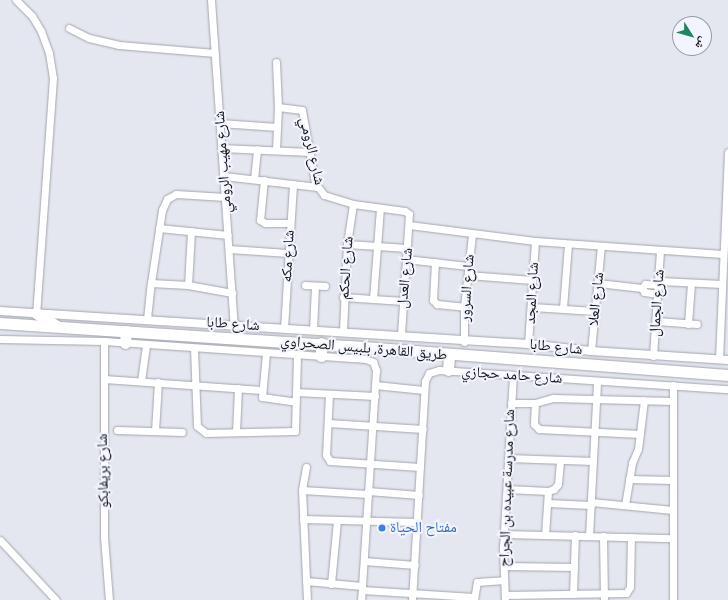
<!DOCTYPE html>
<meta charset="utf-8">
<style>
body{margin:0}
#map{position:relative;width:728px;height:600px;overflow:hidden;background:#e5e7f0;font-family:"Zilla Slab","Noto Naskh Arabic",serif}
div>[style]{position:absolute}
.roads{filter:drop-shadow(0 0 1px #a2a5ad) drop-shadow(0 0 1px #a2a5ad)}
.minor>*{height:7px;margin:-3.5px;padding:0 3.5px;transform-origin:3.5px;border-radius:3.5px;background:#fff}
.tertiary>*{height:8px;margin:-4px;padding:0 4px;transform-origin:4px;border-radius:4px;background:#fff}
.trunk>*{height:11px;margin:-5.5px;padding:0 5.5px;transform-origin:5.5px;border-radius:5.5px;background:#fff}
.dots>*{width:11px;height:11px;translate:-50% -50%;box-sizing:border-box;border:2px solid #f2f4fe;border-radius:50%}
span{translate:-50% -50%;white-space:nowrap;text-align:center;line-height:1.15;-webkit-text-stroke:4px #f2f4fe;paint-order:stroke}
.street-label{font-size:15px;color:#111215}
.shop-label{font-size:15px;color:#366cbe}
.left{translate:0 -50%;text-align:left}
.north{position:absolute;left:672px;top:16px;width:40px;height:40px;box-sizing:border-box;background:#f2f4fe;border:1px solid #989aa1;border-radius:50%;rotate:127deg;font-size:11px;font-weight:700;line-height:16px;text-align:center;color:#111215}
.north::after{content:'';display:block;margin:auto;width:14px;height:18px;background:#208661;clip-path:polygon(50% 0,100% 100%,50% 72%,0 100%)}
</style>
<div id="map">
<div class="roads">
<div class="minor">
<i style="left:16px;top:0;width:23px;rotate:45deg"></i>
<i style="left:32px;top:16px;width:17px;rotate:59deg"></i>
<i style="left:41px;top:31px;width:23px;rotate:70deg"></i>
<i style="left:49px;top:53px;width:25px;rotate:81deg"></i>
<i style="left:53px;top:78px;width:236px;rotate:94.1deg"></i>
<i style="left:211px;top:0;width:326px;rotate:86deg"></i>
<i style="left:69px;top:28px;width:22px;rotate:27deg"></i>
<i style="left:89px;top:38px;width:31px;rotate:13deg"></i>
<i style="left:119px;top:45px;width:96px;rotate:4.8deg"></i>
<i style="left:276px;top:62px;width:45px;rotate:87.5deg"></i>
<i style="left:278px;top:107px;width:43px;rotate:92.7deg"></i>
<i style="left:278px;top:107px;width:24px;rotate:7deg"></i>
<i style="left:302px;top:110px;width:74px;rotate:79.9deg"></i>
<i style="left:315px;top:183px;width:15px;rotate:53deg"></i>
<i style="left:324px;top:195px;width:30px;rotate:17deg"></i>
<i style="left:353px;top:204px;width:52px;rotate:7.7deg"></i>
<i style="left:405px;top:211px;width:5px;rotate:37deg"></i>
<i style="left:409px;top:214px;width:122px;rotate:93.8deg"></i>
<i style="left:220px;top:123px;width:57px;rotate:4deg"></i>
<i style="left:221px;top:148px;width:89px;rotate:2.6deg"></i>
<i style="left:224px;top:176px;width:94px;rotate:6.7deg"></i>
<i style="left:254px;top:179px;width:30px;rotate:-84deg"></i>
<i style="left:264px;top:180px;width:40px;rotate:95.7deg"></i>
<i style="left:260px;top:220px;width:6px;rotate:31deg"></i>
<i style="left:265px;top:223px;width:25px"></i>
<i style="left:225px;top:197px;width:49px;rotate:-176.5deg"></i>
<i style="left:176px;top:194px;width:10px;rotate:151deg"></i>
<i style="left:167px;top:199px;width:12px;rotate:114deg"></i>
<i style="left:162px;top:210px;width:74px;rotate:98.6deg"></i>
<i style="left:151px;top:283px;width:37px;rotate:3deg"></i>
<i style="left:188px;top:285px;width:45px;rotate:10.3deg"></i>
<i style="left:409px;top:225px;width:127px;rotate:7.2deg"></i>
<i style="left:535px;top:241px;width:188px;rotate:4deg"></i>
<i style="left:159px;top:228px;width:69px;rotate:5.8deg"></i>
<i style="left:347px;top:244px;width:60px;rotate:3.8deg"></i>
<i style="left:229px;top:249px;width:59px;rotate:3.9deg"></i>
<i style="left:406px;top:259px;width:62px;rotate:6.4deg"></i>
<i style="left:435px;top:262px;width:38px;rotate:93deg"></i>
<i style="left:433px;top:300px;width:6px;rotate:45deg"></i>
<i style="left:437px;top:304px;width:27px;rotate:6deg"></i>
<i style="left:468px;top:275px;width:64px;rotate:4.5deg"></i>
<i style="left:660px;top:281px;width:62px;rotate:2.8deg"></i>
<i style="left:598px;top:283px;width:44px;rotate:6.5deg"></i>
<i style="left:188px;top:285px;width:54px;rotate:-86.8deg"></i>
<i style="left:305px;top:285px;width:20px;rotate:3deg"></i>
<i style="left:642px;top:288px;width:4px;rotate:63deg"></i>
<i style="left:644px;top:292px;width:15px;rotate:8deg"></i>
<i style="left:642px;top:288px;width:5px;rotate:-53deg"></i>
<i style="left:645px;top:284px;width:15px;rotate:4deg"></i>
<i style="left:343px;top:297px;width:60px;rotate:3.8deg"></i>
<i style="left:373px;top:299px;width:91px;rotate:-85.6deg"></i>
<i style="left:532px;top:307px;width:63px;rotate:3.6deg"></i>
<i style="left:563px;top:308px;width:64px;rotate:-85.5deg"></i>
<i style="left:147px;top:319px;width:36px;rotate:-84deg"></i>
<i style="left:657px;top:321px;width:40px;rotate:4.3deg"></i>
<i style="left:688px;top:324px;width:41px;rotate:-85.8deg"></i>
<i style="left:284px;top:328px;width:144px;rotate:-86.4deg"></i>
<i style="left:313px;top:330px;width:44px;rotate:-87.4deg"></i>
<i style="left:343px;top:331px;width:87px;rotate:-87.4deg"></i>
<i style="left:347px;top:244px;width:40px;rotate:-81.5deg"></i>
<i style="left:0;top:339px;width:104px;rotate:1.1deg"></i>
<i style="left:104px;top:341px;width:263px;rotate:3.9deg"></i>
<i style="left:366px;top:359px;width:8px;rotate:23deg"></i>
<i style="left:373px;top:362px;width:9px;rotate:69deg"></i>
<i style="left:376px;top:370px;width:230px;rotate:93.7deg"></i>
<i style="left:104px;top:341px;width:196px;rotate:90deg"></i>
<i style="left:104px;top:537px;width:63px;rotate:85.5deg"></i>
<i style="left:464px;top:342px;width:35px;rotate:-90deg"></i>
<i style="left:464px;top:307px;width:73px;rotate:-83.7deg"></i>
<i style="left:528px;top:344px;width:103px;rotate:-86.1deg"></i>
<i style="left:194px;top:348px;width:78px;rotate:87.8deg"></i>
<i style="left:197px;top:426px;width:11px;rotate:38deg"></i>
<i style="left:206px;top:433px;width:89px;rotate:-1.3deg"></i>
<i style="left:295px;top:431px;width:77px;rotate:-88.5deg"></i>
<i style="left:591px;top:351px;width:105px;rotate:-84.6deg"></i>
<i style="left:266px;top:353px;width:44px;rotate:95.2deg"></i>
<i style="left:262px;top:397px;width:34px;rotate:8deg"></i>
<i style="left:653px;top:356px;width:106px;rotate:-86.2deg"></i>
<i style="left:719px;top:359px;width:207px;rotate:-87.5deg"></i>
<i style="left:104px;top:379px;width:158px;rotate:4deg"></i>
<i style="left:141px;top:381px;width:36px;rotate:-82deg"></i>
<i style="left:375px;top:385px;width:49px;rotate:5.8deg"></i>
<i style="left:296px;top:392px;width:79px;rotate:2.9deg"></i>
<i style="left:329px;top:394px;width:61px;rotate:92.8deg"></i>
<i style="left:326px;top:455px;width:7px;rotate:56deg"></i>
<i style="left:330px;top:461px;width:90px;rotate:3.8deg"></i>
<i style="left:511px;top:403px;width:24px"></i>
<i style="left:535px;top:403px;width:19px;rotate:-16deg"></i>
<i style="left:553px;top:398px;width:119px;rotate:1.4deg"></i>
<i style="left:535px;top:403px;width:21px;rotate:93deg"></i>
<i style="left:534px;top:424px;width:7px;rotate:45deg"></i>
<i style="left:539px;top:429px;width:101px;rotate:2.8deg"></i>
<i style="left:328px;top:423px;width:95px;rotate:3.6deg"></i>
<i style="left:117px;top:430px;width:65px;rotate:1.8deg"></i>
<i style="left:155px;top:431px;width:49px;rotate:-86.5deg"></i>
<i style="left:236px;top:432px;width:44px;rotate:-87.4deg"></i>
<i style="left:508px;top:458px;width:85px;rotate:2deg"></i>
<i style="left:306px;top:467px;width:23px;rotate:100deg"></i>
<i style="left:302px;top:490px;width:110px;rotate:87.4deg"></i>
<i style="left:629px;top:479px;width:43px;rotate:1.3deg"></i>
<i style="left:507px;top:489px;width:41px;rotate:2.8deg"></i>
<i style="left:548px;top:491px;width:6px;rotate:-18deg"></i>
<i style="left:554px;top:489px;width:6px;rotate:-51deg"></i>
<i style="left:558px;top:484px;width:24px;rotate:-85deg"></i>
<i style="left:302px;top:490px;width:66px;rotate:3.5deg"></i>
<i style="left:368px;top:491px;width:51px;rotate:4.5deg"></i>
<i style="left:591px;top:502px;width:82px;rotate:5.6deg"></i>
<i style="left:548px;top:503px;width:43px;rotate:2.7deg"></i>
<i style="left:625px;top:505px;width:43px;rotate:-80.5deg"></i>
<i style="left:632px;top:463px;width:15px;rotate:-67deg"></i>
<i style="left:638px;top:449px;width:49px;rotate:-83deg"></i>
<i style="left:303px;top:519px;width:114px;rotate:1.5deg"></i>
<i style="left:504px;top:534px;width:169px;rotate:1.4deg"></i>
<i style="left:545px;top:535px;width:44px;rotate:-86.1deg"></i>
<i style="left:589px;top:536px;width:155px;rotate:-87deg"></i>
<i style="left:603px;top:536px;width:64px;rotate:89.1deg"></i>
<i style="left:0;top:540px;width:82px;rotate:47deg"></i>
<i style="left:364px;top:561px;width:51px;rotate:4.5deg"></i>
<i style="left:504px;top:566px;width:70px;rotate:0.8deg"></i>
<i style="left:306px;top:581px;width:56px;rotate:5.1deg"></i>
<i style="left:331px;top:584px;width:64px;rotate:-84.6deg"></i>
<i style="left:362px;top:590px;width:112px;rotate:3.6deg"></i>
<i style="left:573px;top:594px;width:59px;rotate:-88.1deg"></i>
<i style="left:505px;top:595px;width:121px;rotate:-0.9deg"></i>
<i style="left:626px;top:593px;width:7px;rotate:-56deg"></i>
<i style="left:630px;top:587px;width:50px;rotate:-88.9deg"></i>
<i style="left:412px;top:600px;width:219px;rotate:-86.6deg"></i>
<i style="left:425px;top:381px;width:9px;rotate:-63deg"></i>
<i style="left:429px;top:373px;width:10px;rotate:-17deg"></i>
<i style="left:439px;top:370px;width:290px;rotate:3.8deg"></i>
<i style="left:474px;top:600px;width:18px;rotate:-81deg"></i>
<i style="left:477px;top:582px;width:27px;rotate:-4deg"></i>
<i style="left:505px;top:600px;width:52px;rotate:-92.2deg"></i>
<i style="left:503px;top:548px;width:173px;rotate:-86.7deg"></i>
<i style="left:673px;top:600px;width:215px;rotate:-90deg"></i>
</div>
<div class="tertiary">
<i style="left:0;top:311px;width:529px;rotate:3.58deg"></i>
<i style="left:528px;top:344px;width:63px;rotate:6.3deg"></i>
<i style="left:591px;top:351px;width:137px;rotate:3.8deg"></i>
</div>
<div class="trunk">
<i style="left:36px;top:313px;width:25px;rotate:32deg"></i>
<i style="left:0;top:323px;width:351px;rotate:3.8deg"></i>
<i style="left:350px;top:346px;width:379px;rotate:4.4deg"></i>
<i style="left:125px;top:343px;width:12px;rotate:-85deg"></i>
<i style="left:321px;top:343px;width:13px;rotate:90deg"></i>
<i style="left:448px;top:370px;width:16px;rotate:-86deg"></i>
</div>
</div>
<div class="dots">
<i style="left:382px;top:528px;background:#3f7fe0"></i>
</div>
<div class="street-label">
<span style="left:312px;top:151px;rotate:77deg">شارع الرومي</span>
<span style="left:223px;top:162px;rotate:-94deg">شارع مهيب الرومي</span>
<span style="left:288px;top:256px;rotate:-87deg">شارع مكه</span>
<span style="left:346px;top:268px;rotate:-86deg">شارع الحكم</span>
<span style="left:405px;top:278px;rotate:-85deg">شارع العدل</span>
<span style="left:467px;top:288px;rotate:-86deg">شارع السرور</span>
<span style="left:532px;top:293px;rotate:-87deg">شارع المجد</span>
<span style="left:596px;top:299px;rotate:-84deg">شارع العلا</span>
<span style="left:657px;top:303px;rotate:-86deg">شارع الجمال</span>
<span style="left:233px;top:324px;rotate:4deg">شارع طابا</span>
<span style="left:556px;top:347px;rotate:6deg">شارع طابا</span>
<span style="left:364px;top:348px;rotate:5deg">طريق القاهرة, بلبيس الصحراوي</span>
<span style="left:512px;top:375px;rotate:4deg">شارع حامد حجازي</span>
<span style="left:103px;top:471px;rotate:-91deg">شارع بريفابكو</span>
<span style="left:507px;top:488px;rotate:-88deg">شارع مدرسة عبيده بن الجراح</span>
</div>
<div class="shop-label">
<span class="left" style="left:390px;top:528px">مفتاح الحياة</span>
</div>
<div class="north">ش</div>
</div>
